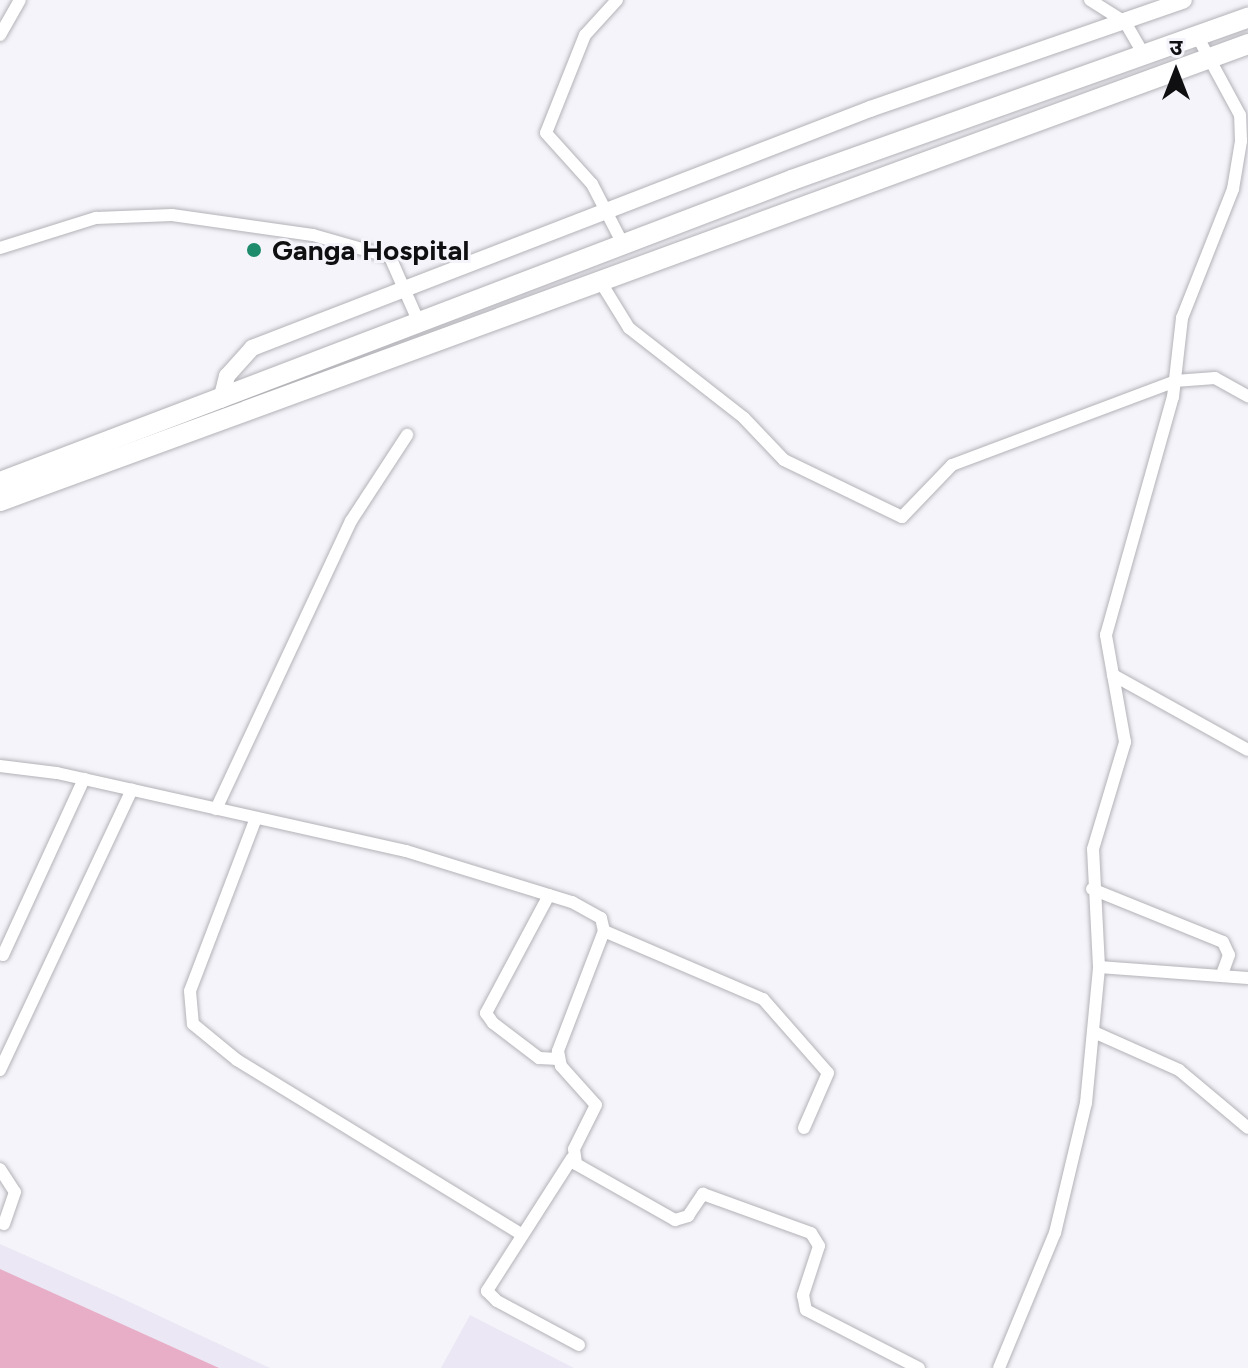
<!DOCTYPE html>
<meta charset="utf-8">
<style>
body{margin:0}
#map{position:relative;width:1248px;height:1368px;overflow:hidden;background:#f5f4fa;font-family:Figtree,"Noto Sans Devanagari",sans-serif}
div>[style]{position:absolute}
.built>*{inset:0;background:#ebe7f4}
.green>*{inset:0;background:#e8aec7}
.roads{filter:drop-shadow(0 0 2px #b3b2b7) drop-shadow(0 0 2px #b3b2b7)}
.minor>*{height:12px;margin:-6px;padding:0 6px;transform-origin:6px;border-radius:6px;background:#fff}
.tertiary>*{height:16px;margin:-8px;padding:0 8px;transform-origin:8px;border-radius:8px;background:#fff}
.trunk>*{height:20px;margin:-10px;padding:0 10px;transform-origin:10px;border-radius:10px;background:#fff}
.dots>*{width:22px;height:22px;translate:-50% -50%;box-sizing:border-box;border:4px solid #f5f4fa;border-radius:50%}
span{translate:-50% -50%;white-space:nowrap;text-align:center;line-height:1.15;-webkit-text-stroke:6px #f5f4fa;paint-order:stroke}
.poi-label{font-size:28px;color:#0f0f11;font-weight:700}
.left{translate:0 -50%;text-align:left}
.north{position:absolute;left:1136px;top:32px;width:80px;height:80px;-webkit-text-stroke:6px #f5f4fa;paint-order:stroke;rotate:0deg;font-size:22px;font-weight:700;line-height:32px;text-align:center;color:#0f0f11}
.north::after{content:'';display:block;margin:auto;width:28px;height:36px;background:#0f0f11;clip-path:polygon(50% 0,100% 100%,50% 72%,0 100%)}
</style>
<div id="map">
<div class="built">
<i style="clip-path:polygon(0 1244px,117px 1296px,270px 1368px,0 1368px)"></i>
<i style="clip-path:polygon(470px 1315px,574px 1368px,441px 1368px)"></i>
</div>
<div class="green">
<i style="clip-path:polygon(0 1269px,219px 1368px,0 1368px)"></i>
</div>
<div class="roads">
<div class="minor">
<i style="left:617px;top:0;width:47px;rotate:132.4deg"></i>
<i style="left:585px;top:35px;width:105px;rotate:111.7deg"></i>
<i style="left:546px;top:133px;width:69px;rotate:48deg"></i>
<i style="left:592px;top:184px;width:70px;rotate:62.7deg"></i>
<i style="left:1090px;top:0;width:41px;rotate:32.2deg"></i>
<i style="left:1125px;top:22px;width:34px;rotate:60deg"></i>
<i style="left:0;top:35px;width:40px;rotate:-60.3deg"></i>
<i style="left:0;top:248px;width:101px;rotate:-17.4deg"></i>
<i style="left:96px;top:218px;width:76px;rotate:-2.3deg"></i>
<i style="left:172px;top:215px;width:142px;rotate:8.1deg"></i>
<i style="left:313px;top:235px;width:80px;rotate:15.9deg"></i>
<i style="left:390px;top:257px;width:74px;rotate:66.2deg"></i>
<i style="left:600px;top:281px;width:55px;rotate:58.3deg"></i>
<i style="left:629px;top:328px;width:146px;rotate:38deg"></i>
<i style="left:744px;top:418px;width:58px;rotate:46.4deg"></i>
<i style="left:784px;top:460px;width:131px;rotate:25.8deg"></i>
<i style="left:902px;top:517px;width:72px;rotate:-46.1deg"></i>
<i style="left:952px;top:465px;width:238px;rotate:-20.6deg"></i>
<i style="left:1175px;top:381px;width:40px;rotate:-4.3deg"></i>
<i style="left:1215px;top:378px;width:38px;rotate:29deg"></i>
<i style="left:1113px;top:675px;width:154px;rotate:29.1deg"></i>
<i style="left:0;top:766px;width:57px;rotate:7deg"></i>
<i style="left:57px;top:773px;width:358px;rotate:12.6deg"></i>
<i style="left:406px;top:851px;width:174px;rotate:17.1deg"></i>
<i style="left:572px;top:902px;width:33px;rotate:29deg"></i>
<i style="left:601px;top:918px;width:13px;rotate:77deg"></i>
<i style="left:604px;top:931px;width:129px;rotate:111deg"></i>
<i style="left:558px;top:1051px;width:15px;rotate:79deg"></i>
<i style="left:561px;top:1066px;width:52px;rotate:48.1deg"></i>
<i style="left:596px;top:1105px;width:49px;rotate:116.6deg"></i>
<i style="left:574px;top:1149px;width:15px;rotate:82deg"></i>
<i style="left:576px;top:1164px;width:114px;rotate:29.5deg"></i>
<i style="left:675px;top:1220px;width:14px;rotate:-17deg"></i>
<i style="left:688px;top:1216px;width:27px;rotate:-56deg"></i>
<i style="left:703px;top:1194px;width:115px;rotate:19.9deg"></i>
<i style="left:811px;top:1233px;width:15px;rotate:58deg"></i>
<i style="left:819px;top:1246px;width:52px;rotate:108.1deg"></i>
<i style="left:803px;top:1295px;width:15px;rotate:79deg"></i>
<i style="left:806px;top:1310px;width:127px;rotate:27.2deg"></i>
<i style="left:216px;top:809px;width:318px;rotate:-64.9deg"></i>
<i style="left:351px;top:521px;width:103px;rotate:-56.9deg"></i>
<i style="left:256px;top:818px;width:185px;rotate:110.9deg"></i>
<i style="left:190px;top:991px;width:33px;rotate:85deg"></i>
<i style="left:193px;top:1024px;width:57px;rotate:39.3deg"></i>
<i style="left:237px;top:1060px;width:333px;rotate:31.5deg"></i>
<i style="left:1092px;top:889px;width:141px;rotate:22deg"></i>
<i style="left:1223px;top:942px;width:14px;rotate:65deg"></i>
<i style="left:1229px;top:955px;width:20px;rotate:110deg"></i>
<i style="left:549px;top:895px;width:134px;rotate:118.1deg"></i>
<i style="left:486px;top:1013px;width:12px;rotate:55deg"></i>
<i style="left:493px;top:1023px;width:58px;rotate:37.3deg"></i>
<i style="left:539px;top:1058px;width:19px;rotate:3deg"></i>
<i style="left:604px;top:931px;width:173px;rotate:23.2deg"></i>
<i style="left:763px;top:999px;width:98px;rotate:48.7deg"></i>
<i style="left:828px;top:1073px;width:60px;rotate:113.6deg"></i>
<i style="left:3px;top:955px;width:194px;rotate:-65.3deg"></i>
<i style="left:1099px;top:967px;width:149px;rotate:4.2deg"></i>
<i style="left:1096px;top:1033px;width:91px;rotate:24deg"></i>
<i style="left:1179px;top:1070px;width:90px;rotate:40deg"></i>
<i style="left:0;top:1070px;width:310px;rotate:-64.8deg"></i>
<i style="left:572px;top:1158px;width:158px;rotate:122.6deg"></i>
<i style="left:487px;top:1291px;width:14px;rotate:45deg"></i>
<i style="left:497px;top:1301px;width:93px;rotate:28.2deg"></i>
<i style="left:0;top:1169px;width:27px;rotate:57deg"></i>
<i style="left:15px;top:1192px;width:34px;rotate:109deg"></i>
<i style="left:999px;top:1368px;width:146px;rotate:-67.5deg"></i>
<i style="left:1055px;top:1233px;width:134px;rotate:-76.6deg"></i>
<i style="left:1086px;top:1103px;width:137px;rotate:-84.5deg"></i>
<i style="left:1099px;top:967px;width:118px;rotate:-92.9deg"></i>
<i style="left:1093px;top:849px;width:112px;rotate:-73.3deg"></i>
<i style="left:1125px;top:742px;width:109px;rotate:-100.1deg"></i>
<i style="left:1106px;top:635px;width:247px;rotate:-74.3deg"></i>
<i style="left:1173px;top:397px;width:80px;rotate:-83.5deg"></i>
<i style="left:1182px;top:318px;width:139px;rotate:-68.4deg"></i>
<i style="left:1233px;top:189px;width:49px;rotate:-80.5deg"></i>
<i style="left:1241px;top:141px;width:26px;rotate:-92deg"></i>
<i style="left:1240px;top:115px;width:92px;rotate:-118.5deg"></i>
</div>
<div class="tertiary">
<i style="left:221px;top:400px;width:25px;rotate:-76deg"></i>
<i style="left:227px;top:376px;width:38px;rotate:-48deg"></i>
<i style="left:252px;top:348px;width:663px;rotate:-21.14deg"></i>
<i style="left:870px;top:109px;width:332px;rotate:-19.1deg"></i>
</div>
<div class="trunk">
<i style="left:0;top:482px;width:848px;rotate:-20.87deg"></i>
<i style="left:792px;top:180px;width:484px;rotate:-19.6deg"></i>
<i style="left:0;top:501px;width:1329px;rotate:-20.11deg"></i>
</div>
</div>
<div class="dots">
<i style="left:254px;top:250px;background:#1e8c6c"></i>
</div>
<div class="poi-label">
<span class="left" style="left:272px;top:250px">Ganga Hospital</span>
</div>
<div class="north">उ</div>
</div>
